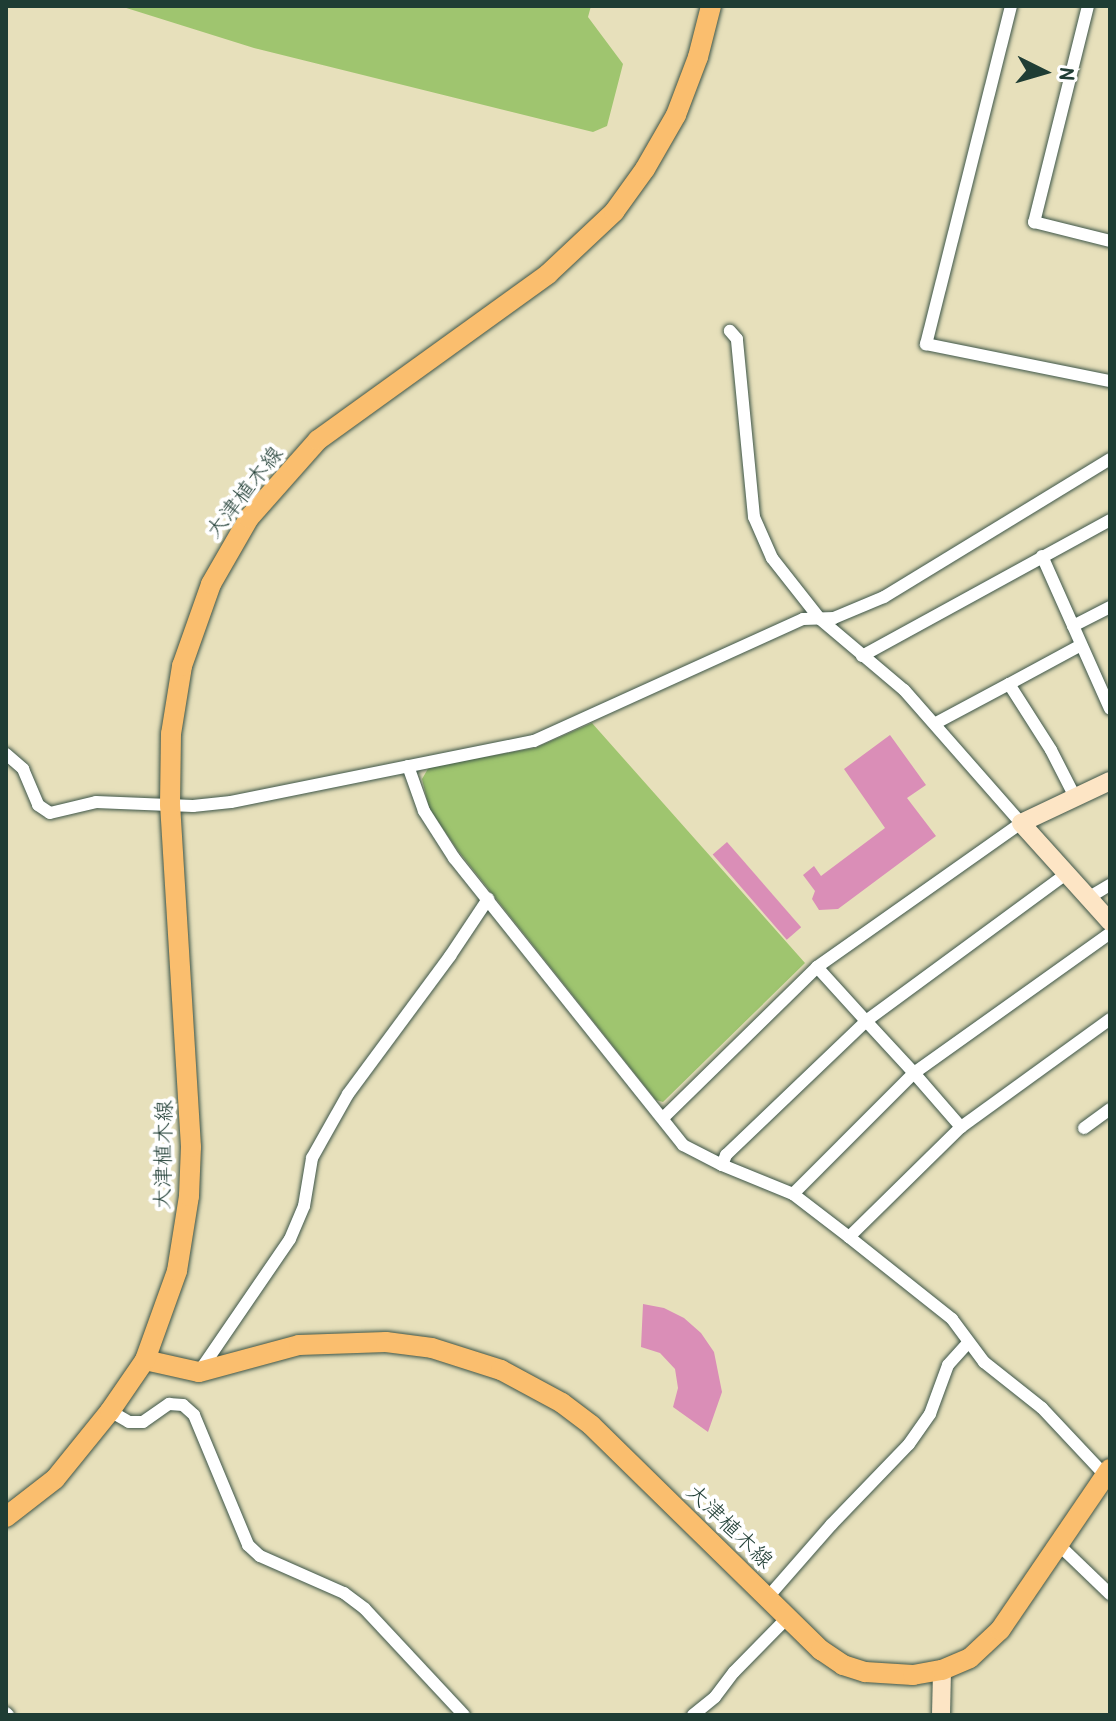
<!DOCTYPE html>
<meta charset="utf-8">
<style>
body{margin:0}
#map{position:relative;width:1116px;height:1721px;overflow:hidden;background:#e7e0bb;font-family:"Patrick Hand","Klee One",sans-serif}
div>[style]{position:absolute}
.green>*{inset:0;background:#9fc56f}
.building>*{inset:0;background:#da8eb7;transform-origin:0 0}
.roads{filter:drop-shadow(0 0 2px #3d5548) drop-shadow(0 0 2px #3d5548)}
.street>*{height:12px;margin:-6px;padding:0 6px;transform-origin:6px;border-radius:6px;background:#fff}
.secondary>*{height:18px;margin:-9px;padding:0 9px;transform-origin:9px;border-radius:9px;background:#fde5c5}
.primary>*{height:20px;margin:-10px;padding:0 10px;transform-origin:10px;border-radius:10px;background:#fabe6e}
span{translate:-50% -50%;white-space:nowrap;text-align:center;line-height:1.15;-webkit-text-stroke:8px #fff;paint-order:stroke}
.street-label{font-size:22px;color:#1f3d34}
.frame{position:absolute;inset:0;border:8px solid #1f3d34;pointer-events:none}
.north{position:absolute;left:1004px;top:32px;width:80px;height:80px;-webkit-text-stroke:6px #fff;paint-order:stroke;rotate:95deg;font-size:22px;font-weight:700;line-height:32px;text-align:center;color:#1f3d34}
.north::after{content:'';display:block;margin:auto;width:28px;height:36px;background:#1f3d34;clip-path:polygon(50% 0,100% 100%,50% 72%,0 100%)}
</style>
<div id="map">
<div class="green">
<i style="clip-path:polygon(120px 6px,591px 6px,588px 17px,623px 64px,607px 126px,593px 132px,254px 48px)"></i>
<i style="clip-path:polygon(592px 723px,805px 963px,663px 1102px,656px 1100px,459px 852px,429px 808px,422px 779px,429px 767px,535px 748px)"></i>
</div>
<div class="building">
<i style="clip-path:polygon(890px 735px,926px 785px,907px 798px,936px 836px,838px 909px,819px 910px,812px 899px,815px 891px,803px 875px,814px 866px,821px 876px,885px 828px,844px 769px)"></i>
<i style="left:727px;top:842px;width:113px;height:19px;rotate:49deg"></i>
<i style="clip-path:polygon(643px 1304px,664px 1308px,684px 1318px,701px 1333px,714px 1352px,722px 1392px,708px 1432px,673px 1407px,678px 1388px,675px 1369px,660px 1353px,641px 1347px)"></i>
</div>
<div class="roads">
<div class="street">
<i style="left:1011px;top:6px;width:349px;rotate:104.1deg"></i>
<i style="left:926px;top:344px;width:188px;rotate:11.4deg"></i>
<i style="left:1088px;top:6px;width:223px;rotate:104deg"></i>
<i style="left:1034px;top:222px;width:78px;rotate:14deg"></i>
<i style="left:1042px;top:556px;width:167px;rotate:66deg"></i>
<i style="left:1073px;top:626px;width:42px;rotate:-27.2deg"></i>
<i style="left:862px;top:656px;width:283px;rotate:-28.7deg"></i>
<i style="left:1009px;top:684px;width:82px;rotate:-28.4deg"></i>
<i style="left:936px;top:723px;width:83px;rotate:-28.1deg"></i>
<i style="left:1009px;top:684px;width:78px;rotate:57.5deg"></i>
<i style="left:1051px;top:750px;width:53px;rotate:62.9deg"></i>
<i style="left:6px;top:754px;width:23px;rotate:41deg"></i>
<i style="left:23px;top:769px;width:39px;rotate:67deg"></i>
<i style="left:38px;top:805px;width:14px;rotate:34deg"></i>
<i style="left:50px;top:813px;width:47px;rotate:-13.4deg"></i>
<i style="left:96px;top:802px;width:97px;rotate:2.4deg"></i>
<i style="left:193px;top:806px;width:38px;rotate:-6deg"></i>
<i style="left:231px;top:802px;width:309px;rotate:-11.4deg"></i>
<i style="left:534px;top:741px;width:295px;rotate:-24.4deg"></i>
<i style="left:803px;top:619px;width:31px;rotate:-2deg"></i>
<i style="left:834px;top:618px;width:54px;rotate:-22.8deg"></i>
<i style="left:884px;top:597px;width:265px;rotate:-31.4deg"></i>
<i style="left:408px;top:766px;width:48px;rotate:70.4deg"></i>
<i style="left:424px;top:811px;width:56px;rotate:57.4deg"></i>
<i style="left:454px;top:858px;width:367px;rotate:51.4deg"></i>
<i style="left:683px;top:1145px;width:44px;rotate:27.1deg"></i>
<i style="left:722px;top:1165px;width:77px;rotate:22.2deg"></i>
<i style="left:793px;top:1194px;width:71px;rotate:37.5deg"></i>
<i style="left:849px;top:1237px;width:132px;rotate:38.5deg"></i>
<i style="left:952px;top:1319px;width:54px;rotate:53.3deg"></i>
<i style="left:984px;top:1362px;width:74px;rotate:38.4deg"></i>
<i style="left:1042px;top:1408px;width:92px;rotate:46.8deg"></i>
<i style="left:1066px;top:874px;width:248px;rotate:143.7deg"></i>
<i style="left:866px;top:1021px;width:71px;rotate:47.3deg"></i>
<i style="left:914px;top:1073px;width:241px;rotate:-35.5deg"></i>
<i style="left:1088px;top:898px;width:26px;rotate:-31deg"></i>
<i style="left:663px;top:1118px;width:216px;rotate:-44.4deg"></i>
<i style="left:817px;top:967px;width:250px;rotate:-35.2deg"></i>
<i style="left:1021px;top:823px;width:177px;rotate:-131.3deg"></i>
<i style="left:904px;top:690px;width:110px;rotate:-139.8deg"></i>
<i style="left:820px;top:619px;width:78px;rotate:-128.2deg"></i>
<i style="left:772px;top:558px;width:45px;rotate:-113.7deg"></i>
<i style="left:754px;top:517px;width:179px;rotate:-95.5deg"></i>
<i style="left:737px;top:339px;width:11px;rotate:-131deg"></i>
<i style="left:1084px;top:1128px;width:32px;rotate:-36deg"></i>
<i style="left:722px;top:1165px;width:11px;rotate:-68deg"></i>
<i style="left:726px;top:1155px;width:194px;rotate:-43.7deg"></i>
<i style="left:866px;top:1021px;width:73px;rotate:-132.2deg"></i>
<i style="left:793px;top:1194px;width:171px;rotate:-45deg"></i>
<i style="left:914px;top:1073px;width:72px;rotate:49deg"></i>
<i style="left:849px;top:1237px;width:157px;rotate:-44.5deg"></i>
<i style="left:961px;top:1127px;width:184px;rotate:-35.9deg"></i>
<i style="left:199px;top:1372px;width:161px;rotate:-55.6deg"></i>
<i style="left:290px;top:1239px;width:36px;rotate:-67deg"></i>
<i style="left:304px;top:1206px;width:49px;rotate:-80.5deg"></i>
<i style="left:312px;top:1158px;width:73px;rotate:-60.6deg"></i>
<i style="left:348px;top:1094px;width:172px;rotate:-53.5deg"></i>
<i style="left:450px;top:956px;width:69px;rotate:-56.3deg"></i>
<i style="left:110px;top:1411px;width:22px;rotate:30deg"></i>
<i style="left:129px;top:1422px;width:14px"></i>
<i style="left:143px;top:1422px;width:32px;rotate:-35deg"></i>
<i style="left:169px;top:1404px;width:14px;rotate:4deg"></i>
<i style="left:183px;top:1405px;width:15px;rotate:42deg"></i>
<i style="left:194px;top:1415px;width:141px;rotate:67.4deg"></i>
<i style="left:248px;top:1545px;width:16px;rotate:43deg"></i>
<i style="left:260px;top:1556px;width:92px;rotate:23.8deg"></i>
<i style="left:344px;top:1593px;width:26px;rotate:37deg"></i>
<i style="left:365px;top:1609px;width:145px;rotate:47deg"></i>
<i style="left:1059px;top:1545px;width:71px;rotate:43.9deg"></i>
<i style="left:768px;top:1597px;width:96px;rotate:-48.8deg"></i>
<i style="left:831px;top:1525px;width:112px;rotate:-46.1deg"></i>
<i style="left:909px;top:1444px;width:37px;rotate:-55deg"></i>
<i style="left:930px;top:1414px;width:52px;rotate:-69.8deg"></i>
<i style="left:948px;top:1365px;width:30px;rotate:-48deg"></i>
<i style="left:6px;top:1713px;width:3px;rotate:45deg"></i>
<i style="left:693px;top:1715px;width:28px;rotate:-39deg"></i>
<i style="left:715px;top:1697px;width:31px;rotate:-53deg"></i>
<i style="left:734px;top:1672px;width:76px;rotate:-45.5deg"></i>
</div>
<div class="secondary">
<i style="left:1110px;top:781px;width:98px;rotate:154.7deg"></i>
<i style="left:1021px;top:823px;width:133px;rotate:48deg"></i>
<i style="left:941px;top:1715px;width:45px;rotate:-88.7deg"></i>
</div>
<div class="primary">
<i style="left:145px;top:1360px;width:55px;rotate:12.5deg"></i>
<i style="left:199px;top:1372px;width:104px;rotate:-15.1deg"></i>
<i style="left:299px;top:1345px;width:87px;rotate:-2deg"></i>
<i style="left:386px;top:1342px;width:46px;rotate:7.4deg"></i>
<i style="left:432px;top:1348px;width:72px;rotate:17.7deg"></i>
<i style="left:501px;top:1370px;width:69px;rotate:28.4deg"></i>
<i style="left:562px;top:1403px;width:36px;rotate:37deg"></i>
<i style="left:591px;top:1425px;width:322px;rotate:44.4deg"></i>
<i style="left:821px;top:1650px;width:27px;rotate:34deg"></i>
<i style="left:843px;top:1665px;width:23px;rotate:18deg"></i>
<i style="left:865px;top:1672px;width:48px;rotate:3.6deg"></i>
<i style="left:913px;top:1675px;width:29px;rotate:-10deg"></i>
<i style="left:942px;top:1670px;width:30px;rotate:-23deg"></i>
<i style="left:970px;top:1658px;width:41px;rotate:-43deg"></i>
<i style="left:1000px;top:1630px;width:195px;rotate:-55.7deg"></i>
<i style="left:6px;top:1517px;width:62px;rotate:-37.8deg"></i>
<i style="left:55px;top:1479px;width:87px;rotate:-51deg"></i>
<i style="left:110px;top:1411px;width:62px;rotate:-55.5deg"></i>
<i style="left:145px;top:1360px;width:95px;rotate:-70.2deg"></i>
<i style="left:177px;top:1271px;width:76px;rotate:-80.9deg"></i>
<i style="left:189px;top:1196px;width:49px;rotate:-87.7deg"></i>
<i style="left:191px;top:1147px;width:343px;rotate:-93.5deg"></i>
<i style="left:170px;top:805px;width:71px;rotate:-89.2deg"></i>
<i style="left:171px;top:734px;width:69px;rotate:-80.8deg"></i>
<i style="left:182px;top:666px;width:87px;rotate:-70.5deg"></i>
<i style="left:211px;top:584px;width:76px;rotate:-60.1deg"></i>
<i style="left:249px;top:518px;width:104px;rotate:-48.5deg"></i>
<i style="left:318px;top:440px;width:284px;rotate:-35.8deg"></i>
<i style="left:548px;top:274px;width:91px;rotate:-43.2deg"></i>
<i style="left:614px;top:212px;width:53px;rotate:-54.2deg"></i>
<i style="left:645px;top:169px;width:62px;rotate:-60.1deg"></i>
<i style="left:676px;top:115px;width:62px;rotate:-69.2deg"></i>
<i style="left:698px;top:57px;width:53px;rotate:-75.7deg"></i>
</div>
</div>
<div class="street-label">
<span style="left:244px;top:492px;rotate:-52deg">大津植木線</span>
<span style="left:163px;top:1155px;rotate:-89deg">大津植木線</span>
<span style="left:730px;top:1526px;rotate:44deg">大津植木線</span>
</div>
<div class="frame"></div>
<div class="north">N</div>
</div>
